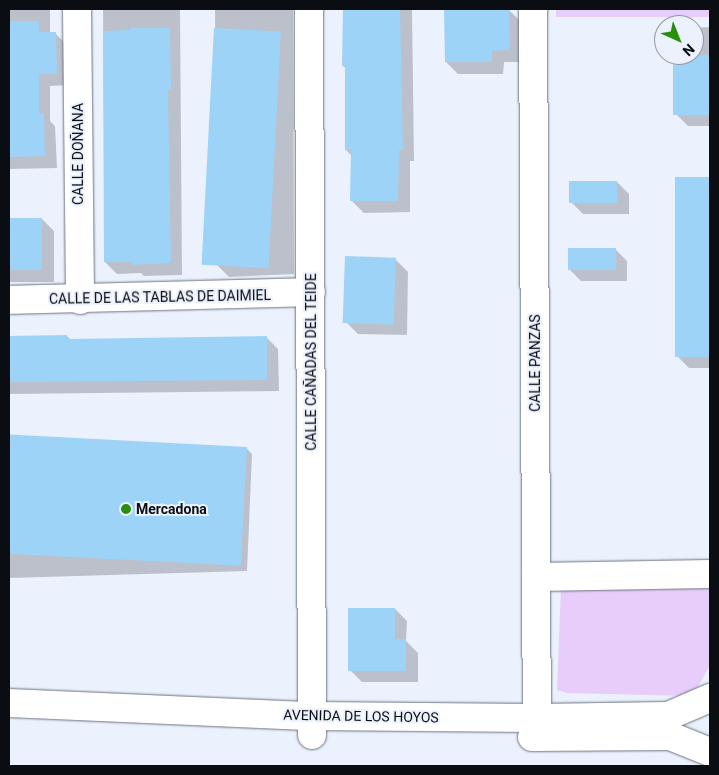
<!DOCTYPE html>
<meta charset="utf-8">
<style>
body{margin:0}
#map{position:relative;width:719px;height:775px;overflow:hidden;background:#ebf1fd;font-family:Roboto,sans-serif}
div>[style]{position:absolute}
.green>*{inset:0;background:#e8cdfb;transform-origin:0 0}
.shadow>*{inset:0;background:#0003}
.building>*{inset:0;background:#9dd3f7;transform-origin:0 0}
.roads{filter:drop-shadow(0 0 1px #6c7380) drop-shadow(0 0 1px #6c7380)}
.minor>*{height:28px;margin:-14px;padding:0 14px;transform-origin:14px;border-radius:14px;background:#fff}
.dots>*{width:14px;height:14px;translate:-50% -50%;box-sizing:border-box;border:2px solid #ebf1fd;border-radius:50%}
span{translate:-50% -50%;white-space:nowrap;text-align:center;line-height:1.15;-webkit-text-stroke:4px #ebf1fd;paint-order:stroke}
.street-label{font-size:14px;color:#0a0d12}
.poi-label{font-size:14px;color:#0a0d12;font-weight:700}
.left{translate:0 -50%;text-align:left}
.frame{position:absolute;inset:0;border:10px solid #0a0d12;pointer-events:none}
.north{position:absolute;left:654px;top:15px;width:50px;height:50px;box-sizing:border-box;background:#ebf1fd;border:1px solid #91969f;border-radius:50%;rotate:136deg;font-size:14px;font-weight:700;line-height:20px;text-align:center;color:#0a0d12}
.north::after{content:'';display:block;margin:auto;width:18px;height:22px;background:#298e09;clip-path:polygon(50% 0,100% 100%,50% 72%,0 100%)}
</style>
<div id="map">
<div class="green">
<i style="left:556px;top:9px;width:154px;height:8px"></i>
<i style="clip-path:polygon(710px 584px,710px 665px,693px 696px,567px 693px,557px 690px,561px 588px)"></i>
</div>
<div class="shadow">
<i style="clip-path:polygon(9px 9px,50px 9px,50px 33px,55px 33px,67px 45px,68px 85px,50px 86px,50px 121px,55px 126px,57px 168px,9px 169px)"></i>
<i style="clip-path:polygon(103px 9px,180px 9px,182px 275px,144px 276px,141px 273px,117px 274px,105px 262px)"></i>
<i style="clip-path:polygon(215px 9px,293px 9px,294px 274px,229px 277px,217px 265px)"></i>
<i style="clip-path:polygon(344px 9px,412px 9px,414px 161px,410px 161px,410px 212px,364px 213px,352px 201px,352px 156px,346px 150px,347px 69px,343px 66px)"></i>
<i style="clip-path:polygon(447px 9px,509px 10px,521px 22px,521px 62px,504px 62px,503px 74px,458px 74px,446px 62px)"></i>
<i style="clip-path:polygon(710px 27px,710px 126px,688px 126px,676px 114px,675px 55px,694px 55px,694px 28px)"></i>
<i style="clip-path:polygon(710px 178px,710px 368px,689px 368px,677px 356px,676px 179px)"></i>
<i style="clip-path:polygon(617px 182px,629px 194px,629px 214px,583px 214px,571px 202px)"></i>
<i style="clip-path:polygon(9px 219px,42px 219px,54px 231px,54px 282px,9px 282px)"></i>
<i style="clip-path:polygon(615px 249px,627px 261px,627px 281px,581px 281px,569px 269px)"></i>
<i style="clip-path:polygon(396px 260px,408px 272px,407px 335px,358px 334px,346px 322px)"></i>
<i style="clip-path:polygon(67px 336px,71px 340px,266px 337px,278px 349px,279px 391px,9px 394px,9px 337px)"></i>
<i style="clip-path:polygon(246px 448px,252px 454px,247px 571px,9px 578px,9px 453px)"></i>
<i style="clip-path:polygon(395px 609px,407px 621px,406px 641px,418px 653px,418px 682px,362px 682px,350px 670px)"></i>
</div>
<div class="building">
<i style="clip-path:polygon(343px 9px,400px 9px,403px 150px,399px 150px,398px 201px,350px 201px,351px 150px,345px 150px,345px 66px,342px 66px)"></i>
<i style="clip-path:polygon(444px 9px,509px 9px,510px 50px,492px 51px,492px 62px,445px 62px)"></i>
<i style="clip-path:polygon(9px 21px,39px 21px,39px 32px,56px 32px,57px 74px,39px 74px,39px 113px,44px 113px,45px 156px,9px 157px)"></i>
<i style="clip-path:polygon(130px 28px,170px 28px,171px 90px,168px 90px,171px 263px,131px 265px,131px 262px,104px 262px,103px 31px,130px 30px)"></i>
<i style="left:214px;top:28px;width:67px;height:237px;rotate:3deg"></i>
<i style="left:673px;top:55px;width:37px;height:60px"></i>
<i style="left:675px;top:177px;width:35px;height:180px"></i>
<i style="left:569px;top:181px;width:48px;height:22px"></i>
<i style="left:9px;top:218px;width:33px;height:52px"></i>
<i style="left:568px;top:248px;width:48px;height:22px"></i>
<i style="left:345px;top:256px;width:51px;height:67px;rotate:2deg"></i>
<i style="clip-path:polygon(67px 335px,67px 339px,267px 336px,267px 380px,9px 382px,9px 336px)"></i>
<i style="left:247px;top:447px;width:119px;height:238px;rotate:93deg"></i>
<i style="clip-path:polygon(348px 608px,395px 608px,395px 639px,406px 639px,406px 671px,348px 671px)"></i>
</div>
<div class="roads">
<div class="minor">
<i style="left:77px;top:9px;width:291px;rotate:89.4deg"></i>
<i style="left:309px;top:9px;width:726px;rotate:89.76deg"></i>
<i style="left:533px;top:9px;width:728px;rotate:89.69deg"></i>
<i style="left:9px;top:300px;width:302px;rotate:-1.5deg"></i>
<i style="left:536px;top:577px;width:174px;rotate:-1deg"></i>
<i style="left:9px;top:703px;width:303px;rotate:2.5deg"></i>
<i style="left:312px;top:716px;width:226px;rotate:0.5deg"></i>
<i style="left:538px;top:718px;width:130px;rotate:-0.9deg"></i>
<i style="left:668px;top:716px;width:46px;rotate:-23.2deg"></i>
<i style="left:532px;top:737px;width:138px;rotate:-0.4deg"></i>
<i style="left:670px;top:736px;width:43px;rotate:21.8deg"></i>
</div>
</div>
<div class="dots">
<i style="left:126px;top:509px;background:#298e09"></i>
</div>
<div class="street-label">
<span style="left:78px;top:154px;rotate:-90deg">CALLE DOÑANA</span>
<span style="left:160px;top:297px;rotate:-1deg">CALLE DE LAS TABLAS DE DAIMIEL</span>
<span style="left:311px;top:362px;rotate:-90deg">CALLE CAÑADAS DEL TEIDE</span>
<span style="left:535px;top:363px;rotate:-90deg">CALLE PANZAS</span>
<span style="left:361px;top:716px;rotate:1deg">AVENIDA DE LOS HOYOS</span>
</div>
<div class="poi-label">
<span class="left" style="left:136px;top:509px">Mercadona</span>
</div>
<div class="frame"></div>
<div class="north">N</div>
</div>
